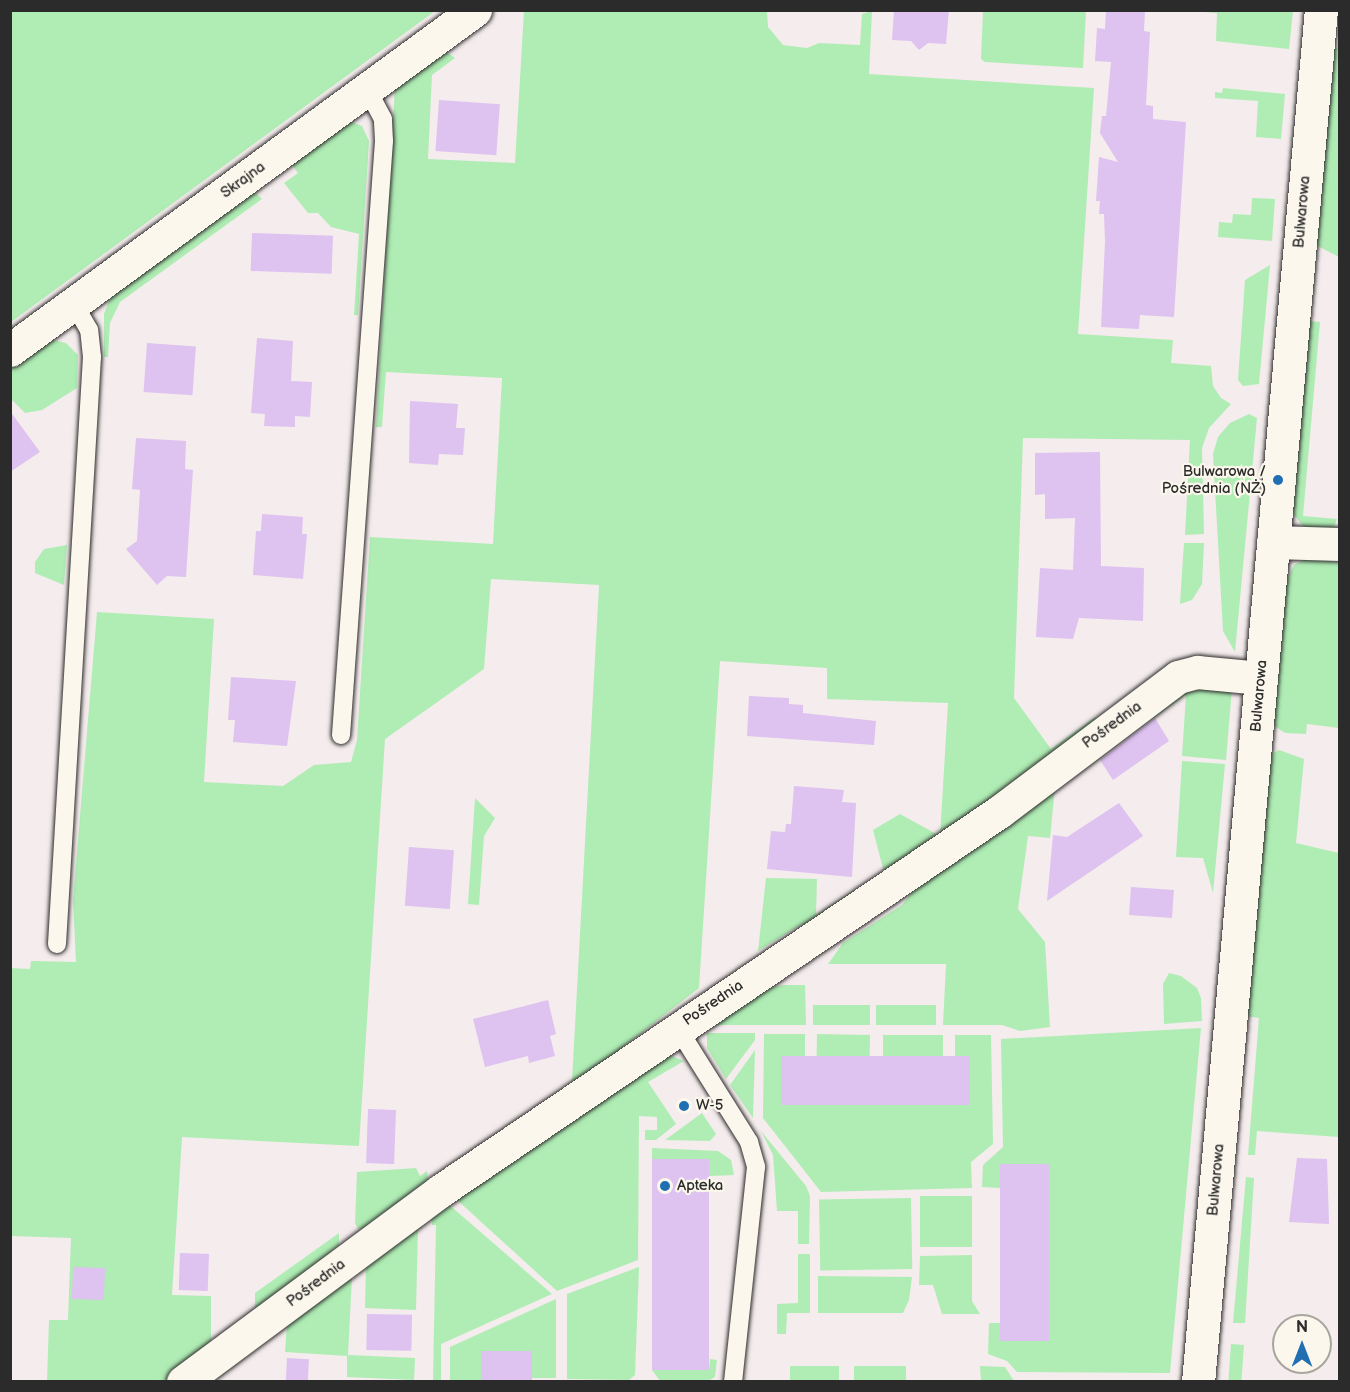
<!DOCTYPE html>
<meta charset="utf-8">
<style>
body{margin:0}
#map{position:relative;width:1350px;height:1392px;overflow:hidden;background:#f5eced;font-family:"Balsamiq Sans",sans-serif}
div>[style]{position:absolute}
.green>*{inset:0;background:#afedb4;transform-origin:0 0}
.building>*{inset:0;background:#dec2f0;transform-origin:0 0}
.roads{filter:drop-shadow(0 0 2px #2b2b2b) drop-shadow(0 0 2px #2b2b2b)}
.lane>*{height:18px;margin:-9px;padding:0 9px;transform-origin:9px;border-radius:9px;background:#fbf7ec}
.street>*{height:33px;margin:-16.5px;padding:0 16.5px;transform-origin:16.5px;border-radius:16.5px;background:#fbf7ec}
.secondary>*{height:33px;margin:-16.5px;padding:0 16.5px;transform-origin:16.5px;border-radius:16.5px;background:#fbf7ec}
.dots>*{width:16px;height:16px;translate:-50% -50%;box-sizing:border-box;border:3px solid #fbf7ec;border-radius:50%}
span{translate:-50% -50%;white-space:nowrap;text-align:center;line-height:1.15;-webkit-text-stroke:4.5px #fbf7ec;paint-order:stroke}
.street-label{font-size:15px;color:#2b2b2b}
.poi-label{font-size:15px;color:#2b2b2b}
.right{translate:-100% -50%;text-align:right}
.left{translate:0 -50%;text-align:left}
.frame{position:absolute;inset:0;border:12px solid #2b2b2b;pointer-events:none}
.north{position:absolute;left:1272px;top:1314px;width:60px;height:60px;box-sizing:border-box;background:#fbf7ec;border:2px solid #a8a59f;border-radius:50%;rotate:0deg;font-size:16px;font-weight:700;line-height:24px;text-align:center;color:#2b2b2b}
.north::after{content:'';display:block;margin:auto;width:21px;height:27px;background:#1f6fb2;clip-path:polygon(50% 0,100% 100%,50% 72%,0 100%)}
</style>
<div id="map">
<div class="green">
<i style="clip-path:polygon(11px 10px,435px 10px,435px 11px,11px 322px)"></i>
<i style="clip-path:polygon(524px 11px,767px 11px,768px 27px,783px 45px,807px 48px,819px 43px,860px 45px,862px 14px,872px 11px,869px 74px,1094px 88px,1078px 334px,1173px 340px,1171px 363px,1211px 366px,1213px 386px,1221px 398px,1231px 404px,1209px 428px,1202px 448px,1204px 534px,1185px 535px,1190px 440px,1023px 438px,1014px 698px,1051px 749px,1095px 717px,1098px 722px,1003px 798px,884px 872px,873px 830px,900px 814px,940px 836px,948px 703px,827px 699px,827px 668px,720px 661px,699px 988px,587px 1075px,572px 1081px,599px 585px,491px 579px,484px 669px,385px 739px,359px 1146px,182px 1137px,172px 1295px,211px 1296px,211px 1342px,168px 1381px,47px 1381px,49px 1320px,68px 1320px,71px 1238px,11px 1236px,10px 968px,30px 969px,31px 961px,76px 962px,73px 900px,97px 612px,214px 619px,204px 782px,283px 786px,314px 765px,351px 762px,357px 740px,370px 537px,493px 544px,502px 378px,386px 372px,382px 427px,376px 427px,395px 85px,444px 50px,455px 58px,432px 75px,428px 159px,515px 163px)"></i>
<i style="clip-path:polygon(983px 11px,1086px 11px,1083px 68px,985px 62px,981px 59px)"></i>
<i style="clip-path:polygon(1192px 11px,1293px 11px,1289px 49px,1216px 41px,1217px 13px)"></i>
<i style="clip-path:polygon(1339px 47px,1339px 257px,1316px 245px,1333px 50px)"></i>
<i style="clip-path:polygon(1223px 88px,1285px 94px,1281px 139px,1256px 137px,1258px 101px,1215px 98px,1215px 92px,1222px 93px)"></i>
<i style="clip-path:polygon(347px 120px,362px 126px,369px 141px,358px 315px,354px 315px,359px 234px,331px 227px,318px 213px,308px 213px,284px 183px,298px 173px,290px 162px)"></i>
<i style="clip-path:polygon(252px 189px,262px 199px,120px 302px,110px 323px,108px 357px,104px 357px,104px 314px,112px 293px)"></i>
<i style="clip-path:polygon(1252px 198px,1275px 199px,1272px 241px,1218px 237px,1219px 222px,1232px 223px,1233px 214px,1251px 215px)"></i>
<i style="clip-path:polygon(1270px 265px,1259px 384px,1243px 386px,1238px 380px,1245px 280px)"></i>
<i style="clip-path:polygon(1310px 321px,1320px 322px,1303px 516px,1337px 519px,1333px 531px,1305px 528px,1294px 515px,1293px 505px)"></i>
<i style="clip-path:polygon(52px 340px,66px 343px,78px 355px,77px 388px,42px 410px,25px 413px,11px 399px,10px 365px)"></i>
<i style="clip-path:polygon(1249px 414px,1257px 418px,1235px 652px,1223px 631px,1213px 454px,1218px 437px,1230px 423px)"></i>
<i style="clip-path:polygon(1184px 543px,1204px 543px,1202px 584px,1192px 600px,1180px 604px)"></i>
<i style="clip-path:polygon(67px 545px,64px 585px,35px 573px,35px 562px,44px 549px)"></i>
<i style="clip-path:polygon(1311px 557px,1339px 563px,1339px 728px,1307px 724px,1306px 734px,1285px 733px,1273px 725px,1286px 582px,1294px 565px)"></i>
<i style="clip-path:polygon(1194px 688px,1232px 688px,1226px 760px,1182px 756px,1186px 695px,1055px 787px,1050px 838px,1028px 836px,1018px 909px,1045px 942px,1050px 1027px,1020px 1031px,1002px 1025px,943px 1025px,946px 964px,828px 964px,843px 943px,902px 905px,928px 873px,1185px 690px)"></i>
<i style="clip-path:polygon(1279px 750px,1304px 759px,1296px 843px,1339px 853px,1339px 1137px,1257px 1131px,1255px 1155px,1248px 1155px,1259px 1018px,1246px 1016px,1270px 755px)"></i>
<i style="clip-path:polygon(1182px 761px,1225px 764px,1213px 893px,1203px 858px,1176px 857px)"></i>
<i style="clip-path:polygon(475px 798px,495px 818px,484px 836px,479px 905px,468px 904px)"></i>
<i style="clip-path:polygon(766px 878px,817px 879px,816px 915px,861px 886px,805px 928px,802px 924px,758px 951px)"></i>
<i style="clip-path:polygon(1169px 973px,1181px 976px,1197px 988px,1201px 998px,1202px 1021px,1164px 1024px,1163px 984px)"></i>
<i style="clip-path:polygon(783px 985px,805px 985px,806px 1025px,711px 1025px,762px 989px)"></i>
<i style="left:813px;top:1005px;width:57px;height:20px"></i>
<i style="left:876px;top:1005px;width:60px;height:20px"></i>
<i style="clip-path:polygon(1201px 1028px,1170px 1373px,1017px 1372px,1007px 1361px,988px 1354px,989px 1323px,1000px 1323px,1000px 1341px,1049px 1341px,1049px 1165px,1000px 1188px,982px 1187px,983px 1165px,1003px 1147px,1001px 1039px)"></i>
<i style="clip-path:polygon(707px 1033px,755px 1033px,755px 1040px,726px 1079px,707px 1048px)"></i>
<i style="clip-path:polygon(764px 1034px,805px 1034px,805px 1056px,781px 1056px,955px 1056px,955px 1035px,991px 1035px,993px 1144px,971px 1162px,972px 1188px,821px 1192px,763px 1118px)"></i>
<i style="left:817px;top:1034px;width:53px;height:22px;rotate:1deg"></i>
<i style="left:883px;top:1035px;width:60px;height:21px"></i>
<i style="clip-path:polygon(755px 1050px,753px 1118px,730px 1085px)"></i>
<i style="clip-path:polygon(667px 1054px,684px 1061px,648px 1082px,676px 1124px,656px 1140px,645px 1140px,645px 1130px,657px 1130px,657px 1117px,639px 1116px,638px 1260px,557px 1291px,456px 1199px)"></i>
<i style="clip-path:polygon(702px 1113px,716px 1134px,710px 1141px,665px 1140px)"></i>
<i style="clip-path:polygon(761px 1131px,806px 1186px,810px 1196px,809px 1244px,798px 1244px,798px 1211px,777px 1211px,773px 1155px)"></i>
<i style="clip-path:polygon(652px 1148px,718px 1151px,731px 1160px,734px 1175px,709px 1176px,709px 1159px,652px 1159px)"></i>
<i style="clip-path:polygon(416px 1168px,420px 1176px,427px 1171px,428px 1182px,367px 1228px,358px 1229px,355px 1223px,357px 1172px)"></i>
<i style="clip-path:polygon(1246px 1177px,1254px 1178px,1245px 1323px,1233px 1323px)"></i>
<i style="left:972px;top:1196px;width:51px;height:52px;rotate:90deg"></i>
<i style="left:911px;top:1198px;width:71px;height:92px;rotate:89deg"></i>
<i style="clip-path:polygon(447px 1203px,552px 1294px,441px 1344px,441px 1381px,433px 1381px,436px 1225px,432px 1225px,431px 1214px)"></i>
<i style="clip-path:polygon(422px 1218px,422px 1228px,418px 1229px,416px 1310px,365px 1308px,366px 1267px,352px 1277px,348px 1355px,415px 1358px,414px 1380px,347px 1377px,347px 1356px,285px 1352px,287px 1324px)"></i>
<i style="clip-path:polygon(339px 1233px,339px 1245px,255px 1311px,255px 1293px)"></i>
<i style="clip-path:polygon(798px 1254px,810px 1254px,810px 1313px,787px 1313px,786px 1334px,777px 1334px,777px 1304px,798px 1303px)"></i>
<i style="clip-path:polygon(972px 1255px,972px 1301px,980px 1314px,942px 1314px,933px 1285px,919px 1285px,920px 1256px)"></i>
<i style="clip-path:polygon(639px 1267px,635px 1375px,629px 1380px,567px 1379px,567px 1294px)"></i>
<i style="clip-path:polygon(818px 1276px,912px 1277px,909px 1300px,903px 1313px,818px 1313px)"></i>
<i style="clip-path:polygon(556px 1299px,556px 1378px,532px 1378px,532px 1351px,481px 1351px,481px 1381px,450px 1382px,450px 1347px)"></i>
<i style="left:1231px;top:1344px;width:13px;height:37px;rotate:4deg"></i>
<i style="clip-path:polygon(710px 1359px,717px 1360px,715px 1377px,708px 1381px,660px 1381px,652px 1370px,709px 1370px)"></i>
<i style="left:790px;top:1366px;width:49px;height:15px"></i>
<i style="left:854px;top:1366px;width:52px;height:15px"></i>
<i style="clip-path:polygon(980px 1366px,1005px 1367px,1014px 1381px,981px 1381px)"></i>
</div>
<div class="building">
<i style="clip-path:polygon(894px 10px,949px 10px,946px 44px,928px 43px,919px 50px,911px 41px,892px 40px)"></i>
<i style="clip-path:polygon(1106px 10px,1145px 10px,1144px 31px,1150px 32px,1146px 105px,1153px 106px,1153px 119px,1186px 122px,1174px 317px,1140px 315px,1139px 329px,1101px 327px,1105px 242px,1104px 214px,1099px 214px,1100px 201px,1096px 201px,1099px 157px,1118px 162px,1100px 133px,1102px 116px,1106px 116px,1111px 62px,1095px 61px,1097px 28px,1105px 29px)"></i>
<i style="left:439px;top:100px;width:61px;height:51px;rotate:4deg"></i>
<i style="left:252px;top:233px;width:81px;height:38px;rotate:2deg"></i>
<i style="clip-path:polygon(257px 338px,293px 341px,291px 381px,312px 382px,310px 417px,295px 416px,295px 427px,264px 426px,265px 414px,251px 413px)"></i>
<i style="left:147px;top:343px;width:49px;height:49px;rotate:4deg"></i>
<i style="clip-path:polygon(410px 401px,458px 404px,456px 428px,465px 428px,463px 455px,439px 454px,438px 465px,409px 463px)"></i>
<i style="clip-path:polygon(10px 411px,40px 452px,10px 472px)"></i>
<i style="clip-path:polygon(136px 438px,186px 441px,185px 469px,193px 470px,186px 577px,167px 576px,157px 585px,126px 549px,137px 541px,140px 490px,132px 489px)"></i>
<i style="clip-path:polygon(1100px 452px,1101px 566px,1144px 568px,1143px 621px,1079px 618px,1073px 639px,1036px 637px,1040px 568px,1073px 570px,1075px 518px,1045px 519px,1045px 494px,1035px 495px,1035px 453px)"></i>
<i style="clip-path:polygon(262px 514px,303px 517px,302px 534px,307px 534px,303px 579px,253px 575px,256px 531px,261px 531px)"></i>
<i style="clip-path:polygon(231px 677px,296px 681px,287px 746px,233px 742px,235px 720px,228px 720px)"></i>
<i style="clip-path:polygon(749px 696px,789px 698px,789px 704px,803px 705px,803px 713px,876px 721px,874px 745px,747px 736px)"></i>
<i style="clip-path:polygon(1155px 718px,1169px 741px,1113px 780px,1100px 760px)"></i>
<i style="clip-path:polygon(794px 786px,844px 790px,842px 802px,856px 803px,852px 877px,767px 869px,771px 831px,785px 832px,786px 824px,791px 824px)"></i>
<i style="clip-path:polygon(1119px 803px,1143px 836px,1047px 901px,1053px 835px,1067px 837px)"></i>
<i style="left:409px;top:847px;width:45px;height:59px;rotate:4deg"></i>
<i style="left:1131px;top:887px;width:43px;height:28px;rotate:4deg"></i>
<i style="clip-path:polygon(548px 1000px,556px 1034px,550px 1036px,555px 1056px,529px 1063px,528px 1056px,485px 1067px,473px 1019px)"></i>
<i style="left:781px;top:1056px;width:189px;height:49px"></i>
<i style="left:368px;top:1109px;width:28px;height:54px;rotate:2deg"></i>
<i style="clip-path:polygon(1297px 1158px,1327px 1159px,1329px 1224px,1289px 1222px)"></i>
<i style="left:652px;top:1159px;width:57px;height:211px"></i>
<i style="left:1000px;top:1164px;width:49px;height:177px"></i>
<i style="left:180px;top:1253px;width:29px;height:37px;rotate:2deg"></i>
<i style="left:73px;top:1267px;width:32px;height:32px;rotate:2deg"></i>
<i style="left:367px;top:1314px;width:45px;height:36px;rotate:1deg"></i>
<i style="left:481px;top:1351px;width:51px;height:31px"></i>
<i style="left:287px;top:1358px;width:22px;height:24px;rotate:3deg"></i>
</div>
<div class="roads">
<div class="lane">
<i style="left:341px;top:735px;width:596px;rotate:-85.86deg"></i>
<i style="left:384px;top:141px;width:22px;rotate:-93deg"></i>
<i style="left:383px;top:119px;width:34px;rotate:-118deg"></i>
<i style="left:57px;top:944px;width:588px;rotate:-86.59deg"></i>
<i style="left:92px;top:357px;width:27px;rotate:-96deg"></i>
<i style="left:89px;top:330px;width:30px;rotate:-120deg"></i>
<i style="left:677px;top:1027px;width:136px;rotate:57.9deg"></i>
<i style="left:749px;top:1142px;width:26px;rotate:74deg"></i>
<i style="left:756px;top:1167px;width:216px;rotate:96.1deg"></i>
</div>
<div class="street">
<i style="left:10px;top:350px;width:576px;rotate:-36.17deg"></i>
<i style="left:1273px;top:542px;width:67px;rotate:1.7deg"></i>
<i style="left:183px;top:1382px;width:320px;rotate:-36.6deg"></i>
<i style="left:440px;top:1191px;width:675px;rotate:-34.14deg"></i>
<i style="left:999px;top:812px;width:224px;rotate:-37deg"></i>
<i style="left:1178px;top:677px;width:20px;rotate:-15deg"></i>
<i style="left:1197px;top:672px;width:64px;rotate:5.4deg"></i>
</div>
<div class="secondary">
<i style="left:1198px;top:1382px;width:1378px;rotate:-84.88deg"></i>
</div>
</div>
<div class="dots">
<i style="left:1278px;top:480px;background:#1f6fb2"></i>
<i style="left:684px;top:1106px;background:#1f6fb2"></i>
<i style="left:665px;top:1186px;background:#1f6fb2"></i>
</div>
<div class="street-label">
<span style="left:243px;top:180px;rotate:-36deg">Skrajna</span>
<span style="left:1302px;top:212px;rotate:-85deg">Bulwarowa</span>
<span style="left:1259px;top:696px;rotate:-85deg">Bulwarowa</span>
<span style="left:1112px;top:725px;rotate:-36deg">Pośrednia</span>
<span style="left:713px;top:1003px;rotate:-34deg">Pośrednia</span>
<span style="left:1216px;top:1180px;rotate:-85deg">Bulwarowa</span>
<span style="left:316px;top:1283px;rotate:-37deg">Pośrednia</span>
</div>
<div class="poi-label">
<span class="right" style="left:1266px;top:480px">Bulwarowa /<br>Pośrednia (NŻ)</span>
<span class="left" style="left:696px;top:1106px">W-5</span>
<span class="left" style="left:677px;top:1186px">Apteka</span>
</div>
<div class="frame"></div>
<div class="north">N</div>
</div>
